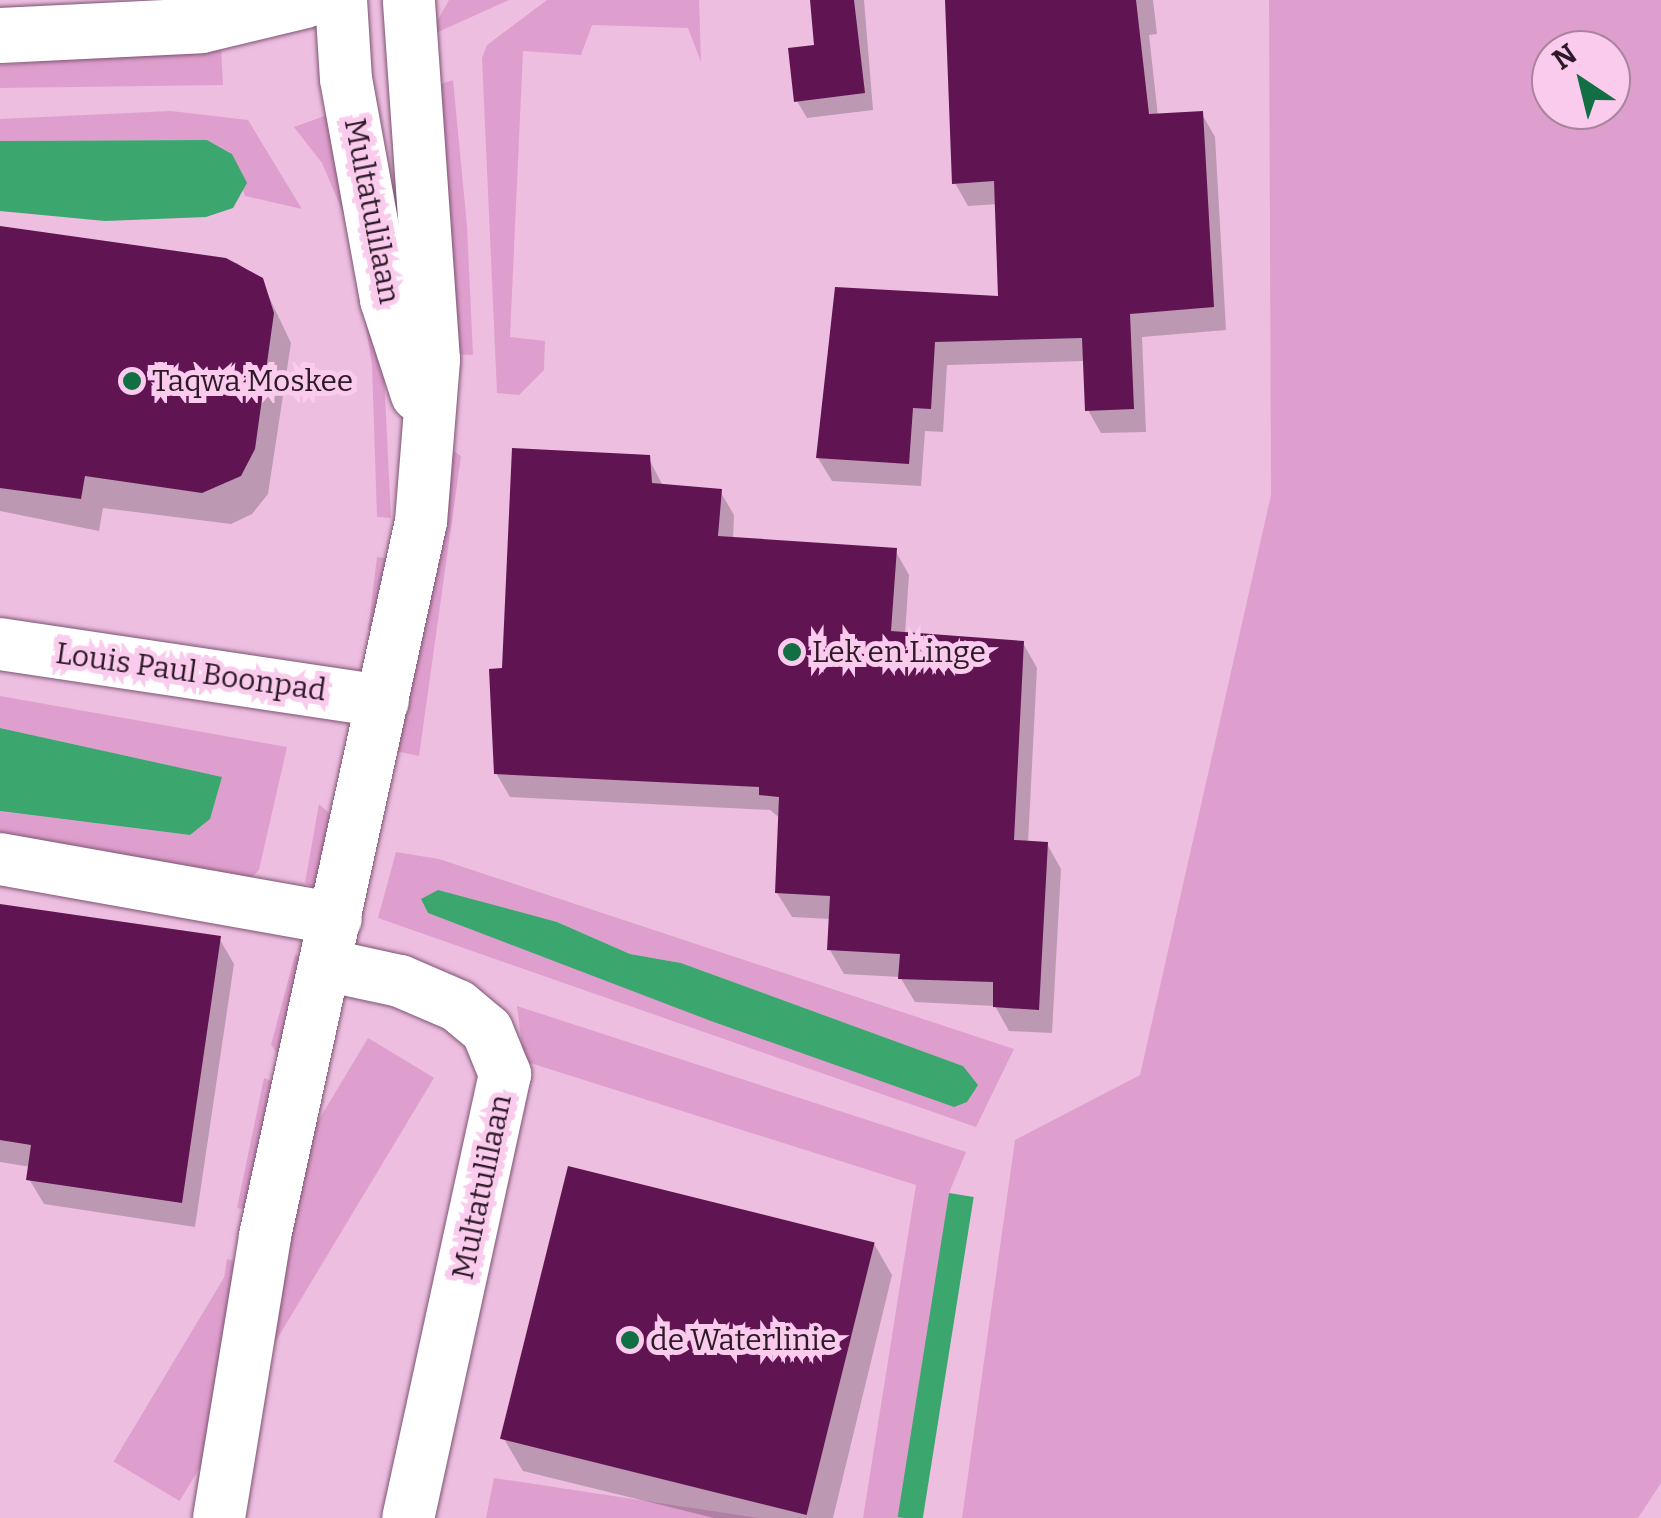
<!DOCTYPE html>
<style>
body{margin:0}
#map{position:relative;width:1661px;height:1518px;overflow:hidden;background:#edbee0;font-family:Bitter,serif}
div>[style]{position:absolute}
.green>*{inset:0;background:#df9fce;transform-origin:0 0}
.water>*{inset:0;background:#3ba66d;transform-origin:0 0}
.shadow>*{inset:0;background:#0003}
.building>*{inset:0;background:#601452;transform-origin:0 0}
.roads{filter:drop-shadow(0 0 2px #7d5472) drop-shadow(0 0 2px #7d5472)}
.minor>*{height:52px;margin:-26px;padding:0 26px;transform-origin:26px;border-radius:26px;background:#fff}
.tertiary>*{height:55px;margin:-27.5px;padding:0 27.5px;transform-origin:27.5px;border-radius:27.5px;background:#fff}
.dots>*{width:28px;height:28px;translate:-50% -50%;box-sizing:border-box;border:5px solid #facbed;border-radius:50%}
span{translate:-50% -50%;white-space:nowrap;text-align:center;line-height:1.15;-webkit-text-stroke:10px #facbed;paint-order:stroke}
.street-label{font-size:30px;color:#2c1a27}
.poi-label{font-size:30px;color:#2c1a27}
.left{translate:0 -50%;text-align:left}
.north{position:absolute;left:1531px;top:30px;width:100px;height:100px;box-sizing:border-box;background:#facbed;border:2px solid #a8849e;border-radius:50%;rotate:325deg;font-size:28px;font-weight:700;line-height:40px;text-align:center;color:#2c1a27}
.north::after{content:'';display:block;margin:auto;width:35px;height:45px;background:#126e43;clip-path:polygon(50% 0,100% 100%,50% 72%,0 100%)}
</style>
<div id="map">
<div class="green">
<i style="clip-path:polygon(449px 0,509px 0,429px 36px)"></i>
<i style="clip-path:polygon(547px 0,699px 0,701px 62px,688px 28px,592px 25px,581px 55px,523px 51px,510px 337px,545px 341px,544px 370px,519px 395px,497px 393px,482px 58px,487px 45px)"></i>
<i style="clip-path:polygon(evenodd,1269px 0,1661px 0,1661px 1483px,1638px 1518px,962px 1518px,1015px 1140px,1140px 1075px,1271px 495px,1269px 0,1551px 50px,1611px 50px,1611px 110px,1551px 110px,1551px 50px)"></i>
<i style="clip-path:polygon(221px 47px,223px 85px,0 88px,0 65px)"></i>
<i style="clip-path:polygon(453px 80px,467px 226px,473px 355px,450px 354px,432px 87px)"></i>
<i style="clip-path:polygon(171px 111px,248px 120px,302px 209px,245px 196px,231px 153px,207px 140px,0 141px,0 119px)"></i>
<i style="clip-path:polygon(327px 115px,383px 354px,391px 518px,377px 517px,372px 365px,351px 231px,322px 163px,294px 127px)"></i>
<i style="clip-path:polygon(445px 445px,461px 456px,419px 756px,395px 751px)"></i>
<i style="left:377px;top:557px;width:16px;height:72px;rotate:7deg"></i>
<i style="clip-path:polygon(0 696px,287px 747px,259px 870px,247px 882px,0 843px,0 811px,190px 835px,221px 777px,0 728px)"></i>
<i style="clip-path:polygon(319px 804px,332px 816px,320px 890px,305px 883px)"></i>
<i style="clip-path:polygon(evenodd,396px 852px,439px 859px,1014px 1049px,976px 1127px,378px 918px,396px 852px,421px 899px,557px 922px,630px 954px,681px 963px,963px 1066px,954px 1107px,428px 913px,421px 899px)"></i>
<i style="clip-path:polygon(295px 955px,311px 960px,282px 1060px,271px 1045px)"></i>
<i style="clip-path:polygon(517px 1006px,966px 1152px,949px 1193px,906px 1518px,863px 1518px,916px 1185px,524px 1061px)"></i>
<i style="left:368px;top:1038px;width:77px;height:494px;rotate:31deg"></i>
<i style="clip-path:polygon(264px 1078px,276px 1083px,252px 1211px,237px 1208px)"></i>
<i style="clip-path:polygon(227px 1259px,246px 1265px,225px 1375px,209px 1372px)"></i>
<i style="clip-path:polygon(494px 1478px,758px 1518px,486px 1518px)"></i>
</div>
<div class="water">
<i style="clip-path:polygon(207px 140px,232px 154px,247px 183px,233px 208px,206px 217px,105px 221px,0 211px,0 141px)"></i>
<i style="clip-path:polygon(0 728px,222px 777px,210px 819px,190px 835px,0 811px)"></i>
<i style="clip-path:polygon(438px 890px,557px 922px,630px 954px,681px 963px,963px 1066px,978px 1085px,967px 1102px,954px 1107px,711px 1021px,428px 913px,421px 899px)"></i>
<i style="left:949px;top:1193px;width:25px;height:328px;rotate:9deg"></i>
</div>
<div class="shadow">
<i style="clip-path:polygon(812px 0,864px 0,873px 110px,807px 118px,797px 101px,817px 48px)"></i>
<i style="clip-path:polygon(948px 0,1153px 0,1157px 34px,1149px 35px,1158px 116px,1202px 114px,1215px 137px,1226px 330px,1142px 337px,1146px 432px,1101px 433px,1088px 410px,1086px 361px,947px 365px,943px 432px,925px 431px,921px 486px,832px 481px,818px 458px,838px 289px,1000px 298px,998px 204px,968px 206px,955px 183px)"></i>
<i style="clip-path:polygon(0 228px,237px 263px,261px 280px,291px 343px,268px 494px,252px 514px,231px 524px,103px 508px,99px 531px,0 511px)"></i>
<i style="clip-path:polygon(648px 457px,663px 486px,720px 491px,734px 515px,733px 540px,895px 550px,909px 575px,905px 634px,1023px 643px,1037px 668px,1028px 843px,1047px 844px,1061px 869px,1052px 1033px,1009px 1031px,995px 1006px,915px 1002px,900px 977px,844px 974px,830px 950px,831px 919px,792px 917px,777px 893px,781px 819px,770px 810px,510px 797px,496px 773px,505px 670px)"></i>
<i style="clip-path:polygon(0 907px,219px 938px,234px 964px,195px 1227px,44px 1204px,29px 1179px,31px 1167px,0 1162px)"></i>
<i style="clip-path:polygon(873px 1242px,892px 1275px,833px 1518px,714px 1518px,523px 1471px,504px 1439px)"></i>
</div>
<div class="building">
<i style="clip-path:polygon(810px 0,854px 0,865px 93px,794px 102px,788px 48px,814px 45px)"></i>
<i style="clip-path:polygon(945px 0,1136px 0,1149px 114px,1203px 111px,1214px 307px,1130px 314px,1134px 409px,1085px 411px,1082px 338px,935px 342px,931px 409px,913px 408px,909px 464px,816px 458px,835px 287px,998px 296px,994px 181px,952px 184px)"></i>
<i style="clip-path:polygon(0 226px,226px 258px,263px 278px,274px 313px,255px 449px,241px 476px,202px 493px,85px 476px,81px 499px,0 488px)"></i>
<i style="clip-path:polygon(512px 448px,650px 455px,652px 483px,722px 489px,718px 536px,897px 548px,891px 631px,1024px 641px,1014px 840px,1048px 842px,1039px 1010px,993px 1007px,993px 982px,898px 979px,900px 954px,827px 950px,830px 896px,775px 893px,779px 797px,759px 795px,759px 787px,494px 774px,489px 669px,502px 668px)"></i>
<i style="clip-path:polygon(0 904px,221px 936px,182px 1203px,26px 1180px,31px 1145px,0 1140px)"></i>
<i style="left:568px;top:1166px;width:316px;height:281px;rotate:14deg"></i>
</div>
<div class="roads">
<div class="minor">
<i style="left:341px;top:0;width:79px;rotate:86.4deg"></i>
<i style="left:346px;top:79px;width:225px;rotate:79.7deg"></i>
<i style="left:386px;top:300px;width:100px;rotate:71.9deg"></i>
<i style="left:0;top:644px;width:387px;rotate:8.5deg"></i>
<i style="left:0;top:859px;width:341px;rotate:10.1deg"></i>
<i style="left:326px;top:965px;width:76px;rotate:12.2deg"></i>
<i style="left:400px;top:981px;width:63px;rotate:23.3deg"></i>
<i style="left:458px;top:1006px;width:38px;rotate:40deg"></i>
<i style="left:487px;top:1030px;width:48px;rotate:67.8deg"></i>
<i style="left:505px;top:1074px;width:454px;rotate:102.3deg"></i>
<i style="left:219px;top:1518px;width:286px;rotate:-80.7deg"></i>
<i style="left:265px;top:1236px;width:731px;rotate:-77.68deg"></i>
<i style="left:421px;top:522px;width:163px;rotate:-85.4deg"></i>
<i style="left:434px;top:360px;width:361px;rotate:-94deg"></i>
</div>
<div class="tertiary">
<i style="left:0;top:35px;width:201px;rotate:-2.8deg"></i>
<i style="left:201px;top:25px;width:107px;rotate:-13.5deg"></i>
</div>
</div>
<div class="dots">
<i style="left:132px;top:381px;background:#126e43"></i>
<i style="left:792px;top:652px;background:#126e43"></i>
<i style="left:630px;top:1340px;background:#126e43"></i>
</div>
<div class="street-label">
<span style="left:372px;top:211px;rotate:79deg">Multatulilaan</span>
<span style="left:191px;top:672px;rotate:8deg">Louis Paul Boonpad</span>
<span style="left:482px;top:1187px;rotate:-78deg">Multatulilaan</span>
</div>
<div class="poi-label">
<span class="left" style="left:152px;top:381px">Taqwa Moskee</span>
<span class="left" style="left:812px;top:652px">Lek en Linge</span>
<span class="left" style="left:650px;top:1340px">de Waterlinie</span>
</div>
<div class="north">N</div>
</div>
